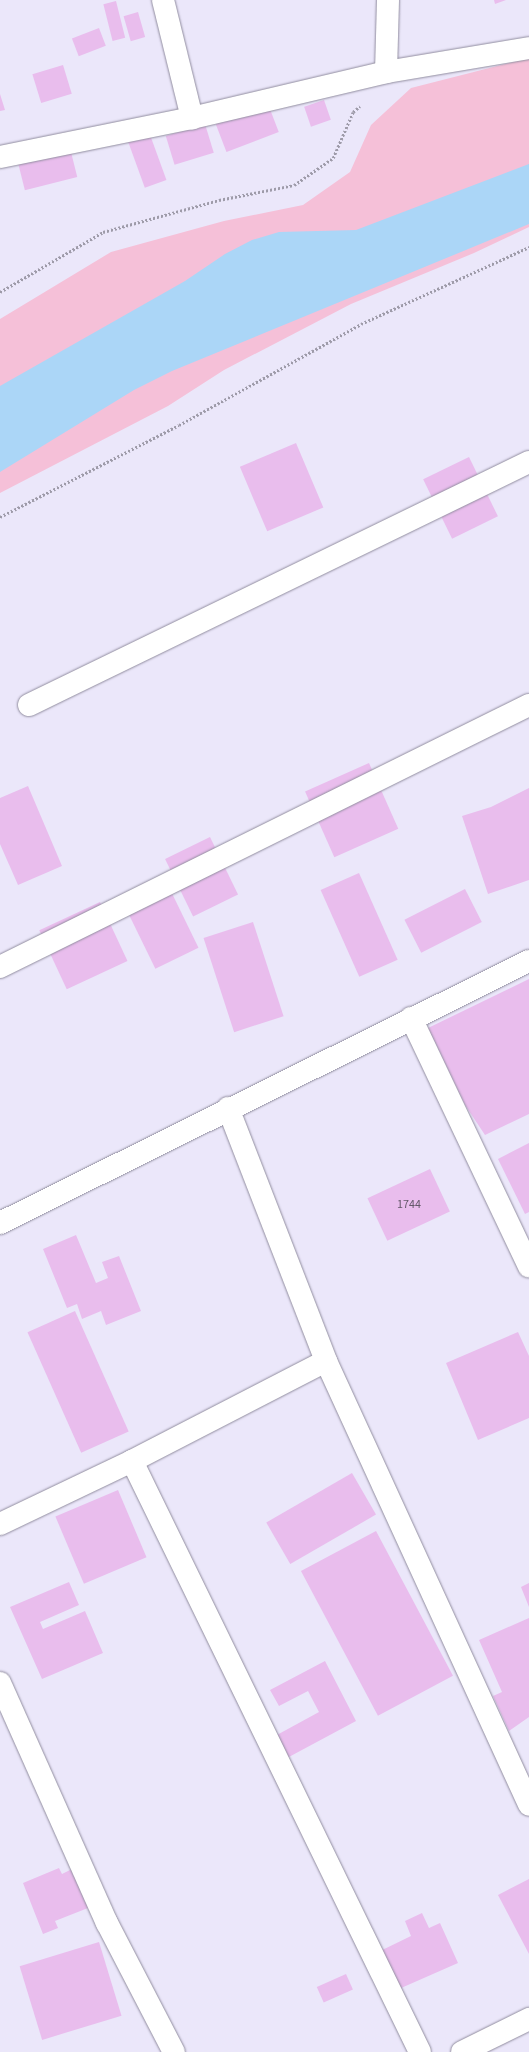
<!DOCTYPE html>
<style>
body{margin:0}
#map{position:relative;width:529px;height:2052px;overflow:hidden;background:#ebe7fa;font-family:"Source Sans 3",sans-serif}
div>[style]{position:absolute}
.green>*{inset:0;background:#f5c0d8}
.water>*{inset:0;background:#abd6f7}
.building>*{inset:0;background:#e9bded;transform-origin:0 0}
.path>*{height:2.5px;margin-top:-1.25px;transform-origin:0;background:repeating-linear-gradient(90deg,#9e9ba9 0 2px,transparent 0 4px)}
.roads{filter:drop-shadow(0 0 1px #918d9f) drop-shadow(0 0 1px #918d9f)}
.street>*{height:22px;margin:-11px;padding:0 11px;transform-origin:11px;border-radius:11px;background:#fff}
.secondary>*{height:22px;margin:-11px;padding:0 11px;transform-origin:11px;border-radius:11px;background:#fff}
span{translate:-50% -50%;white-space:nowrap;text-align:center;line-height:1.15;-webkit-text-stroke:3px #f8f6fe;paint-order:stroke}
.number-label{font-size:12px;color:#64586a}
.number-label span{-webkit-text-stroke-width:0}
</style>
<div id="map">
<div class="green">
<i style="clip-path:polygon(529px 58px,529px 227px,474px 253px,351px 304px,224px 370px,168px 406px,0 493px,0 319px,111px 252px,224px 221px,303px 205px,350px 172px,371px 125px,411px 88px)"></i>
</div>
<div class="water">
<i style="clip-path:polygon(529px 164px,529px 224px,172px 371px,134px 390px,0 472px,0 386px,185px 281px,225px 254px,252px 240px,279px 232px,356px 230px)"></i>
</div>
<div class="building">
<i style="clip-path:polygon(494px 0,506px 0,495px 4px)"></i>
<i style="left:116px;top:1px;width:38px;height:13px;rotate:76deg"></i>
<i style="left:138px;top:12px;width:26px;height:15px;rotate:74deg"></i>
<i style="left:99px;top:28px;width:19px;height:29px;rotate:69deg"></i>
<i style="left:63px;top:65px;width:30px;height:32px;rotate:73deg"></i>
<i style="clip-path:polygon(0 94px,5px 110px,0 111px)"></i>
<i style="left:324px;top:100px;width:21px;height:21px;rotate:71deg"></i>
<i style="left:268px;top:104px;width:30px;height:56px;rotate:69deg"></i>
<i style="left:205px;top:124px;width:30px;height:41px;rotate:73deg"></i>
<i style="left:149px;top:132px;width:51px;height:23px;rotate:70deg"></i>
<i style="left:70px;top:148px;width:30px;height:54px;rotate:76deg"></i>
<i style="left:296px;top:443px;width:70px;height:61px;rotate:67deg"></i>
<i style="left:469px;top:457px;width:66px;height:51px;rotate:64deg"></i>
<i style="left:369px;top:763px;width:72px;height:70px;rotate:66deg"></i>
<i style="clip-path:polygon(28px 786px,62px 866px,18px 885px,0 844px,0 798px)"></i>
<i style="clip-path:polygon(529px 788px,529px 880px,488px 894px,462px 816px,491px 807px)"></i>
<i style="left:210px;top:837px;width:64px;height:50px;rotate:64deg"></i>
<i style="left:359px;top:873px;width:95px;height:42px;rotate:66deg"></i>
<i style="left:163px;top:875px;width:81px;height:48px;rotate:64deg"></i>
<i style="left:465px;top:889px;width:37px;height:68px;rotate:63deg"></i>
<i style="left:100px;top:902px;width:65px;height:67px;rotate:65deg"></i>
<i style="left:253px;top:922px;width:99px;height:52px;rotate:72deg"></i>
<i style="clip-path:polygon(529px 979px,529px 1114px,485px 1135px,465px 1105px,428px 1028px)"></i>
<i style="clip-path:polygon(529px 1143px,529px 1212px,525px 1214px,498px 1159px)"></i>
<i style="left:430px;top:1169px;width:47px;height:69px;rotate:65deg"></i>
<i style="clip-path:polygon(76px 1235px,96px 1283px,108px 1278px,102px 1262px,119px 1256px,141px 1311px,106px 1325px,101px 1311px,82px 1319px,77px 1304px,67px 1308px,43px 1249px)"></i>
<i style="left:75px;top:1311px;width:132px;height:52px;rotate:66deg"></i>
<i style="clip-path:polygon(518px 1332px,529px 1356px,529px 1418px,478px 1440px,446px 1363px)"></i>
<i style="left:352px;top:1473px;width:48px;height:99px;rotate:60deg"></i>
<i style="left:118px;top:1490px;width:73px;height:68px;rotate:67deg"></i>
<i style="left:376px;top:1531px;width:164px;height:85px;rotate:62deg"></i>
<i style="clip-path:polygon(69px 1582px,79px 1605px,40px 1622px,43px 1629px,85px 1611px,103px 1653px,42px 1679px,10px 1607px)"></i>
<i style="clip-path:polygon(529px 1583px,529px 1607px,521px 1587px)"></i>
<i style="clip-path:polygon(529px 1618px,529px 1717px,509px 1731px,493px 1696px,502px 1692px,479px 1640px)"></i>
<i style="clip-path:polygon(325px 1661px,356px 1721px,287px 1758px,275px 1736px,319px 1712px,308px 1691px,279px 1706px,270px 1690px)"></i>
<i style="clip-path:polygon(59px 1868px,62px 1874px,72px 1869px,88px 1908px,55px 1921px,58px 1928px,43px 1934px,23px 1883px)"></i>
<i style="clip-path:polygon(529px 1879px,529px 1954px,498px 1895px)"></i>
<i style="clip-path:polygon(422px 1913px,429px 1928px,440px 1923px,458px 1963px,392px 1992px,374px 1954px,411px 1936px,405px 1921px)"></i>
<i style="left:99px;top:1942px;width:77px;height:83px;rotate:73deg"></i>
<i style="left:346px;top:1974px;width:17px;height:32px;rotate:66deg"></i>
</div>
<div class="path">
<i style="left:0;top:292px;width:119px;rotate:-30.2deg"></i>
<i style="left:103px;top:232px;width:120px;rotate:-15.4deg"></i>
<i style="left:219px;top:200px;width:76px;rotate:-11.3deg"></i>
<i style="left:294px;top:185px;width:47px;rotate:-34.7deg"></i>
<i style="left:333px;top:158px;width:50px;rotate:-66.5deg"></i>
<i style="left:353px;top:112px;width:9px;rotate:-41deg"></i>
<i style="left:0;top:517px;width:201px;rotate:-27.2deg"></i>
<i style="left:179px;top:425px;width:208px;rotate:-29deg"></i>
<i style="left:361px;top:324px;width:185px;rotate:-24.6deg"></i>
</div>
<div class="roads">
<div class="street">
<i style="left:163px;top:0;width:122px;rotate:76.2deg"></i>
<i style="left:386px;top:72px;width:72px;rotate:-88.4deg"></i>
<i style="left:0;top:157px;width:196px;rotate:-11.5deg"></i>
<i style="left:192px;top:118px;width:199px;rotate:-13.3deg"></i>
<i style="left:386px;top:72px;width:145px;rotate:-9.5deg"></i>
<i style="left:29px;top:705px;width:556px;rotate:-25.92deg"></i>
<i style="left:0;top:967px;width:590px;rotate:-26.35deg"></i>
<i style="left:411px;top:1018px;width:275px;rotate:64.6deg"></i>
<i style="left:228px;top:1108px;width:271px;rotate:68.8deg"></i>
<i style="left:326px;top:1361px;width:488px;rotate:65.4deg"></i>
<i style="left:132px;top:1461px;width:657px;rotate:64.02deg"></i>
<i style="left:0;top:1524px;width:146px;rotate:-25.5deg"></i>
<i style="left:132px;top:1461px;width:218px;rotate:-27.3deg"></i>
<i style="left:0;top:1683px;width:263px;rotate:66deg"></i>
<i style="left:107px;top:1923px;width:145px;rotate:62.6deg"></i>
<i style="left:462px;top:2052px;width:75px;rotate:-26.2deg"></i>
</div>
<div class="secondary">
<i style="left:0;top:1223px;width:590px;rotate:-26.35deg"></i>
</div>
</div>
<div class="number-label">
<span style="left:409px;top:1205px">1744</span>
</div>
</div>
